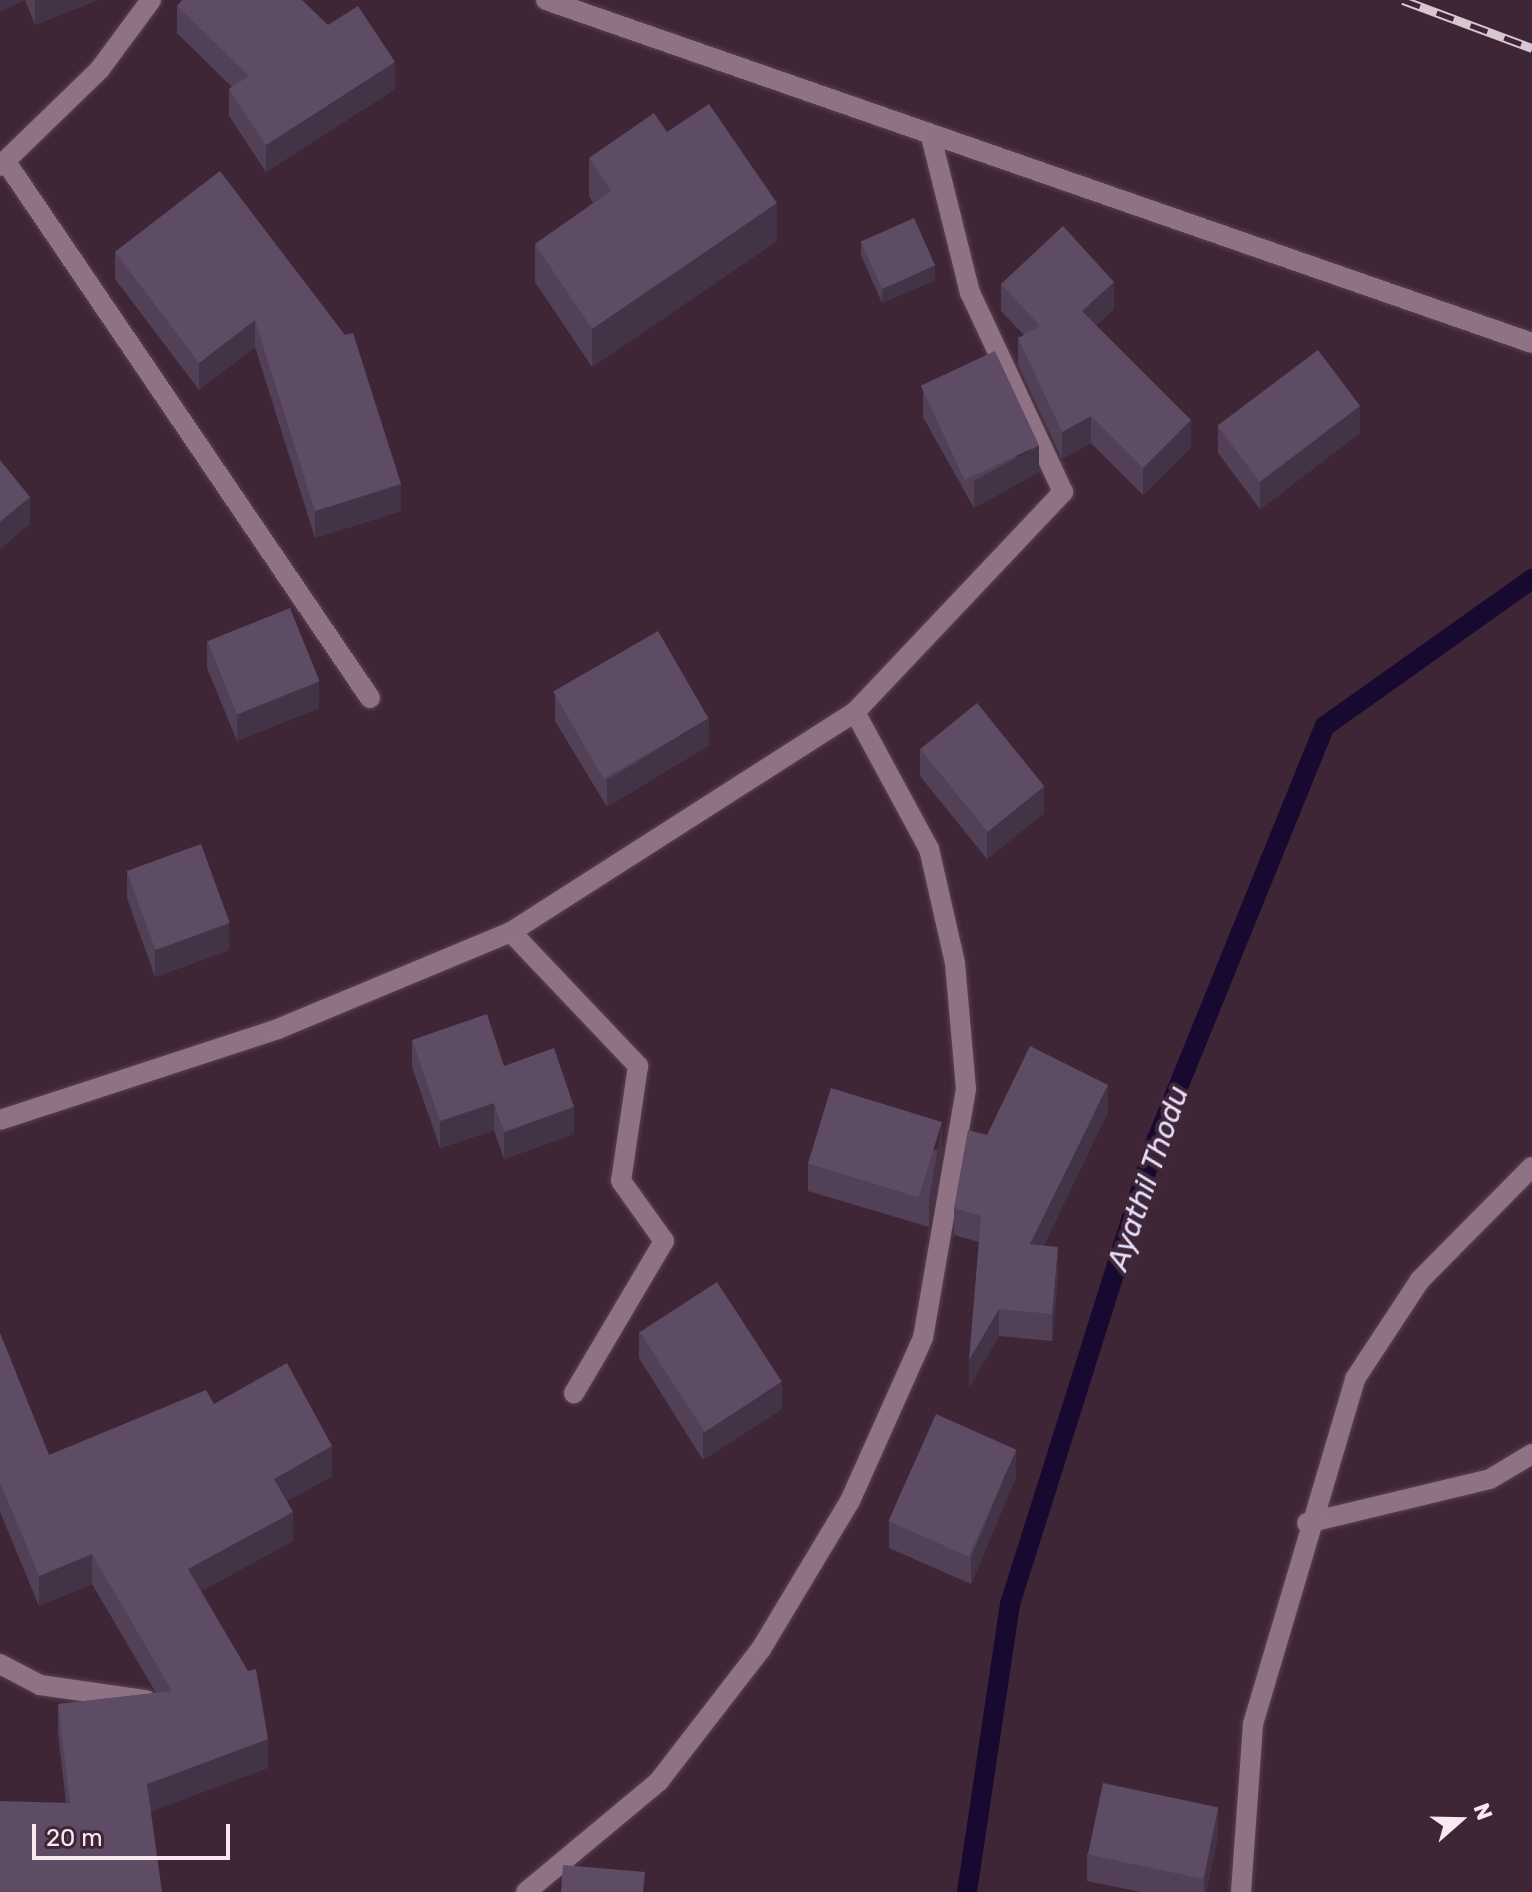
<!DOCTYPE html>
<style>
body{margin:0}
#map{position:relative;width:1532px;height:1892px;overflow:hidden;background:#3f2637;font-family:Rubik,sans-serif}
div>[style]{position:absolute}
.stream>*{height:20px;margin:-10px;padding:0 10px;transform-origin:10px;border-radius:10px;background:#180930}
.roads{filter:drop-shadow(0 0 2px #584251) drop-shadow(0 0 2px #584251)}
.minor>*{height:20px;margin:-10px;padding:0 10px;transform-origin:10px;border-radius:10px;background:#8f7284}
.rail>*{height:9px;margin-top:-4.5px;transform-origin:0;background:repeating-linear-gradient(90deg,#3f2637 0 18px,#d8c6d1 0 36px);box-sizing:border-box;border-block:2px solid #d8c6d1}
.wall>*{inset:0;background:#514056}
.shaded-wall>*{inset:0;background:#423446}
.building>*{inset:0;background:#5e4b64;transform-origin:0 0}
span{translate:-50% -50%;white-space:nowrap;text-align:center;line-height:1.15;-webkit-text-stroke:8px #3f2637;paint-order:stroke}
.water-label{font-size:30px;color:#e5defc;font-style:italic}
.north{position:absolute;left:1420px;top:1780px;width:80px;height:80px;-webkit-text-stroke:6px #3f2637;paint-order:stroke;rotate:70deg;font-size:22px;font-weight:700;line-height:32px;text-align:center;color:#f9e8f2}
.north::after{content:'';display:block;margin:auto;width:28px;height:36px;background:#f9e8f2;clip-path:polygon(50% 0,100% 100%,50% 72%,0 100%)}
.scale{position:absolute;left:32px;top:1824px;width:198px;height:36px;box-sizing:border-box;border:4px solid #f9e8f2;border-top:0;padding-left:10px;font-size:24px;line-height:28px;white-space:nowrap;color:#f9e8f2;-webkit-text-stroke:6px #3f2637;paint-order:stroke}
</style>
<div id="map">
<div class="stream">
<i style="left:967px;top:1892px;width:291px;rotate:-81.5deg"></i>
<i style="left:1010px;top:1604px;width:488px;rotate:-72.5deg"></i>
<i style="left:1157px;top:1139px;width:446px;rotate:-67.9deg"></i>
<i style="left:1325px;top:726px;width:254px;rotate:-35.4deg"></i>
</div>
<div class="roads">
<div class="minor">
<i style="left:546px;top:0;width:1044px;rotate:19.18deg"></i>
<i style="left:6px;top:162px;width:648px;rotate:55.82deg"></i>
<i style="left:0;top:166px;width:139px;rotate:-44.1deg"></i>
<i style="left:100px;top:69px;width:86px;rotate:-53.5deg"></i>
<i style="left:511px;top:932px;width:185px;rotate:46.5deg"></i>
<i style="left:638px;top:1066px;width:116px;rotate:98.4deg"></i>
<i style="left:621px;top:1181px;width:74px;rotate:54.4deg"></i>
<i style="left:664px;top:1241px;width:177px;rotate:120.6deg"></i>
<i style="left:0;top:1120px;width:293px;rotate:-18.1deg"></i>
<i style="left:278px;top:1029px;width:252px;rotate:-22.6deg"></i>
<i style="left:511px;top:932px;width:408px;rotate:-32.6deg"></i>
<i style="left:1307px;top:1523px;width:188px;rotate:-13.5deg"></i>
<i style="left:1490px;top:1479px;width:49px;rotate:-30.8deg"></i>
<i style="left:0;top:1664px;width:45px;rotate:27.7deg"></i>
<i style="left:40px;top:1685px;width:107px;rotate:8.1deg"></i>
<i style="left:526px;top:1892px;width:173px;rotate:-39.8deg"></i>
<i style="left:659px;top:1781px;width:167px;rotate:-52.3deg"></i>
<i style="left:761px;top:1649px;width:173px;rotate:-59deg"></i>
<i style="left:850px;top:1501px;width:179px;rotate:-65.9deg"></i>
<i style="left:923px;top:1338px;width:253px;rotate:-80.2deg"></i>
<i style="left:966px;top:1089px;width:126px;rotate:-95deg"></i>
<i style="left:955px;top:963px;width:117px;rotate:-102.8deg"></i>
<i style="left:929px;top:849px;width:156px;rotate:-118.4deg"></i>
<i style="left:855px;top:712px;width:303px;rotate:-46.6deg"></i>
<i style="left:1063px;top:492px;width:220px;rotate:-115deg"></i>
<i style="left:970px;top:293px;width:161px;rotate:-104deg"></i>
<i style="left:1241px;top:1892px;width:168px;rotate:-85.9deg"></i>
<i style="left:1253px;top:1724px;width:360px;rotate:-73.5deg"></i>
<i style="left:1355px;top:1379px;width:118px;rotate:-56.7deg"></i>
<i style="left:1420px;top:1280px;width:159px;rotate:-45.3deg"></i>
</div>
</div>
<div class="rail">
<i style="left:1403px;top:0;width:138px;rotate:20.4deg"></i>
</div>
<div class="wall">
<i style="clip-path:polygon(0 0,98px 0,35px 25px,25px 0,0 11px)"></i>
<i style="clip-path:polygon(177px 6px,395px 89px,266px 172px,229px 116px,229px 89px,232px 87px,177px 33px)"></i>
<i style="clip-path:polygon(667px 132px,777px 241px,592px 367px,535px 282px,535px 244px,593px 203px,589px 196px,589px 158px)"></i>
<i style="clip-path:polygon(220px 171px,401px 511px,315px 538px,255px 347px,199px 390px,115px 279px,115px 252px)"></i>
<i style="clip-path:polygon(861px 241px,935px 280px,882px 303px,861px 255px)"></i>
<i style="clip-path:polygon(1001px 284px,1114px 309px,1096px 325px,1191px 447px,1143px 495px,1091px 443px,1062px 459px,1018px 365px,1018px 338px,1024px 335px,1001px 311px)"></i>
<i style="clip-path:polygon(923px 390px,1039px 472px,974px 508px,923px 417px)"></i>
<i style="clip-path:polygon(1218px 426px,1360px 433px,1260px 509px,1218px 453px)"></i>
<i style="clip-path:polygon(207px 641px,319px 708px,237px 741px,207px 668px)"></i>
<i style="clip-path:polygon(555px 694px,709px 745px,607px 807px,555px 721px)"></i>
<i style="clip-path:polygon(920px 749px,1044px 813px,987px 859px,920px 776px)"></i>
<i style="clip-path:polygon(127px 871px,229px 950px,155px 977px,127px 898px)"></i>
<i style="clip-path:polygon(412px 1040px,504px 1066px,574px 1134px,504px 1159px,494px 1130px,440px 1148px,412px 1067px)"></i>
<i style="clip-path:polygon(1108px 1112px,1043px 1246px,1058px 1274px,1052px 1341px,999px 1336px,969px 1387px,979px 1242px,954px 1235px,954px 1208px,987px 1135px)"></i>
<i style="clip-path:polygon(942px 1149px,929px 1227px,808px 1191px,808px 1164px)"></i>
<i style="clip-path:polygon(639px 1331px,782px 1409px,703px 1460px,639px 1358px)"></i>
<i style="clip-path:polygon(0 1333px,49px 1455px,214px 1404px,332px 1476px,287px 1501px,293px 1541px,201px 1591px,268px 1768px,66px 1803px,58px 1733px,58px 1704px,156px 1693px,92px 1584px,39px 1606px,0 1512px)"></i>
<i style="clip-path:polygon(1016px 1477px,971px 1584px,889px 1548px,889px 1521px)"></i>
<i style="clip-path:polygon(1218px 1835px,1206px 1892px,1141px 1892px,1087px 1881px,1087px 1854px)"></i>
</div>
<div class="shaded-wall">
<i style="clip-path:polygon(0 0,25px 0,0 11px)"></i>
<i style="clip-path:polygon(35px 0,98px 0,35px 25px)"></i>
<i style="clip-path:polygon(395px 62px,395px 89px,266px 172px,266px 145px)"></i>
<i style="clip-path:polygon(777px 203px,777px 241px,592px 367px,592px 329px)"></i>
<i style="clip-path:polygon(935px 266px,935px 280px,882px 303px,882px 289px)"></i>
<i style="clip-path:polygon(1114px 282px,1114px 309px,1082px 338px,1082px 311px)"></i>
<i style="clip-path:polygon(255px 320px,255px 347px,199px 390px,199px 363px)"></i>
<i style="clip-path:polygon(1360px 406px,1360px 433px,1260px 509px,1260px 482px)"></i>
<i style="clip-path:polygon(1091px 416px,1091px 443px,1062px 459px,1062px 432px)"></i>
<i style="clip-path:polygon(1191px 420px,1191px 447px,1143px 495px,1143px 468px)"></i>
<i style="clip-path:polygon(1039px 445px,1039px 472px,974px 508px,974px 481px)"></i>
<i style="clip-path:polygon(401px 484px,401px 511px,315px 538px,315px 511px)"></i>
<i style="clip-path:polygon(30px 497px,30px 524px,0 549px,0 522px)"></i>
<i style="clip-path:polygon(319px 681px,319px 708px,237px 741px,237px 714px)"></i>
<i style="clip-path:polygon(709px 718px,709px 745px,607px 807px,607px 780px)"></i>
<i style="clip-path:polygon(1044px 786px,1044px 813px,987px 859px,987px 832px)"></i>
<i style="clip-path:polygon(229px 923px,229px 950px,155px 977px,155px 950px)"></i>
<i style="clip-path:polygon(1108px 1085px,1108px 1112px,1030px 1271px,1030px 1244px)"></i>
<i style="clip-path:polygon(494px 1103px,494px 1130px,440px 1148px,440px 1121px)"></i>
<i style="clip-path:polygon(574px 1107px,574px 1134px,504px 1159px,504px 1132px)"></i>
<i style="clip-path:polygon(942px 1122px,942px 1149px,929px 1227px,929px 1200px)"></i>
<i style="clip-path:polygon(1058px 1247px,1058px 1274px,1052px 1341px,1052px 1314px)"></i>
<i style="clip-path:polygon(999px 1309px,999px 1336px,969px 1387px,969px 1360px)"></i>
<i style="clip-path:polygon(782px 1382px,782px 1409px,703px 1460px,703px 1433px)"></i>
<i style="clip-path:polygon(332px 1446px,332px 1476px,274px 1508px,274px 1479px)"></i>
<i style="clip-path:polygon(1016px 1450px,1016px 1477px,971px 1584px,971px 1557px)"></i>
<i style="clip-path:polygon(293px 1512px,293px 1541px,188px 1598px,188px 1569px)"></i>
<i style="clip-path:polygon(92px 1554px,92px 1584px,39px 1606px,39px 1576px)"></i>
<i style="clip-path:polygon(268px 1739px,268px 1768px,147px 1813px,147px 1784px)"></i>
<i style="clip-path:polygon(1218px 1808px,1218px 1835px,1206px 1892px,1204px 1892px,1204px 1878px)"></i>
</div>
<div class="building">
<i style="clip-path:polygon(182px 0,302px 0,328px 25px,358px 6px,395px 62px,266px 145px,229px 89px,249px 76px,177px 6px)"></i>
<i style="clip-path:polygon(709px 104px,777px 203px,592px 329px,535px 244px,611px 191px,589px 158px,654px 113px,667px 132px)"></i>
<i style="clip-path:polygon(220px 171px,345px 335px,353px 333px,401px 484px,315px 511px,255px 320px,199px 363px,115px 252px)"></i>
<i style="left:914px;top:218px;width:52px;height:58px;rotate:66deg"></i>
<i style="clip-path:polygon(1063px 226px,1114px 282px,1082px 311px,1191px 420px,1143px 468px,1091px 416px,1062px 432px,1018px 338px,1040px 326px,1001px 284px)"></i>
<i style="left:1318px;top:350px;width:70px;height:126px;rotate:53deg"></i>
<i style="left:995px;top:351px;width:104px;height:82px;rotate:65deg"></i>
<i style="clip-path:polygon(0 460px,30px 497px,0 522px)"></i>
<i style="left:290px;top:608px;width:79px;height:89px;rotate:68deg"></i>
<i style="left:658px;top:631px;width:101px;height:121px;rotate:60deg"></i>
<i style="left:977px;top:703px;width:107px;height:73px;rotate:51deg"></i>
<i style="left:201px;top:844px;width:84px;height:79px;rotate:70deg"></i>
<i style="clip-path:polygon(487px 1014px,504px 1066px,554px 1048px,574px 1107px,504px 1132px,494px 1103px,440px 1121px,412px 1040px)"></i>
<i style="clip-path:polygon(1030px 1046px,1108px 1085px,1030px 1244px,1058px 1247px,1052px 1314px,999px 1309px,969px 1360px,981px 1216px,954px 1208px,968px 1130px,987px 1135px)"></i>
<i style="left:831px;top:1088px;width:116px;height:79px;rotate:17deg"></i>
<i style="left:717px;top:1282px;width:119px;height:92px;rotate:57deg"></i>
<i style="clip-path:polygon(0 1333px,49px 1455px,206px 1390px,214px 1404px,287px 1363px,332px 1446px,274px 1479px,293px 1512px,188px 1569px,248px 1671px,256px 1669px,268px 1739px,147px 1784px,162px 1892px,0 1892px,0 1801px,70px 1803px,58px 1704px,172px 1691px,92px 1554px,39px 1576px,0 1482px)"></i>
<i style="left:936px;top:1414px;width:88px;height:117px;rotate:24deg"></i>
<i style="left:1103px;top:1783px;width:118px;height:73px;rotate:12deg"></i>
<i style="clip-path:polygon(563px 1865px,645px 1872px,643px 1892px,561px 1892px)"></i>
</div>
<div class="water-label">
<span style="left:1148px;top:1178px;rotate:-71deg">Ayathil Thodu</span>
</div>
<div class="north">N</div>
<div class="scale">20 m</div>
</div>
